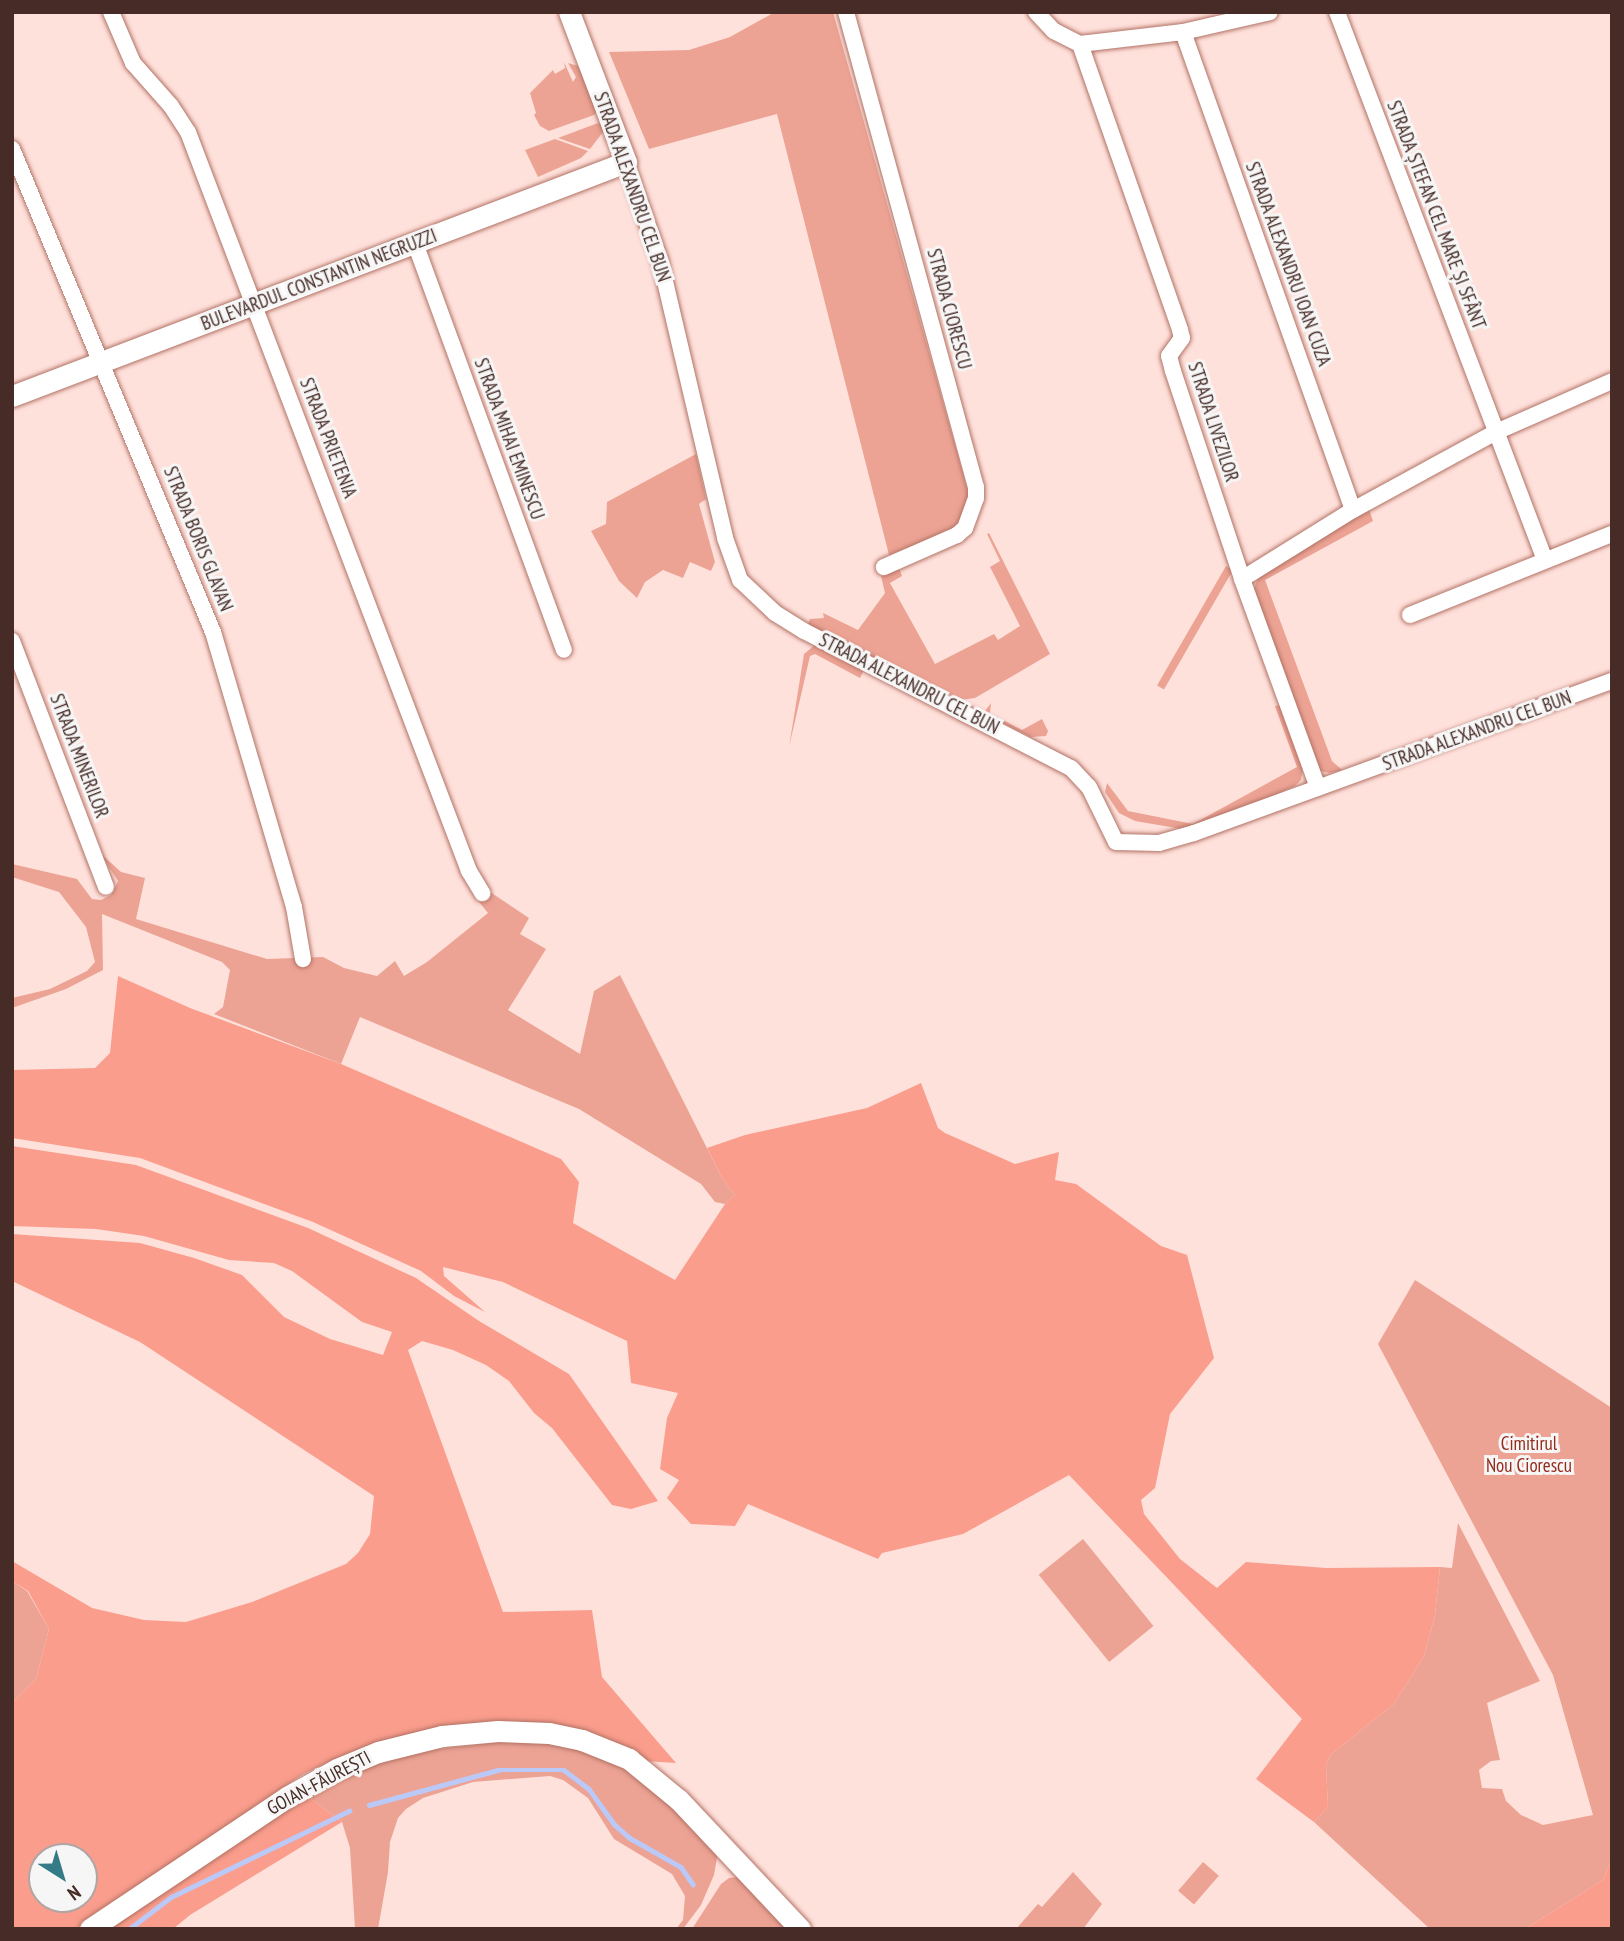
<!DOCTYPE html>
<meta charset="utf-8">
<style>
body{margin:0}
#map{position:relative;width:1624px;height:1941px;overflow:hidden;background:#ffe1db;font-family:"PT Sans Narrow",sans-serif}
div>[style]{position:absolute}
.green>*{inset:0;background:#eca394;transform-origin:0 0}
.forest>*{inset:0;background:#fa9d8c}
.stream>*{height:4.5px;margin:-2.25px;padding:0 2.25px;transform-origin:2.25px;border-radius:2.25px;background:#bac9f8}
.roads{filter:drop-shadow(0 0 2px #b27265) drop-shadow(0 0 2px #b27265)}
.minor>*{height:16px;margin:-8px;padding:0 8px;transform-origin:8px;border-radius:8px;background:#fff}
.tertiary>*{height:21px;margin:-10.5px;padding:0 10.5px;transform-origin:10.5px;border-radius:10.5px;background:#fff}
span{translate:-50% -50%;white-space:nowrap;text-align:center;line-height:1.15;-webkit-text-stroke:6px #f6f6f6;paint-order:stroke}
.street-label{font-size:19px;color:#462b26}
.park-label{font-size:19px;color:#962b1c}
.frame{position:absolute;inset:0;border:14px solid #462b26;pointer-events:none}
.north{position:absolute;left:28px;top:1843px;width:70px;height:70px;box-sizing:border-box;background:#f6f6f6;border:2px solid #b0a5a3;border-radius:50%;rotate:143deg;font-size:19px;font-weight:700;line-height:28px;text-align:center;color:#462b26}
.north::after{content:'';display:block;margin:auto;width:24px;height:32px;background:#357a87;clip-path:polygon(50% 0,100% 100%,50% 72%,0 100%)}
</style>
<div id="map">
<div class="green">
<i style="clip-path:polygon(775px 12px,833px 12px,970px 498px,962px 526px,889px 555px,777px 114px,649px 149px,609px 52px,689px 50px,730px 37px)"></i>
<i style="clip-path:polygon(564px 62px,573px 82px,576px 77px,568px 63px,578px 66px,597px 111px,594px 115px,549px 131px,540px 126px,534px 115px,536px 113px,530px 93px,553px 70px,555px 74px,565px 68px)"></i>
<i style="clip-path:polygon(598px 123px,604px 127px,603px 132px,590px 149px,558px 138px)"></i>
<i style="clip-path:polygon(555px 139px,588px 151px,581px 158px,538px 177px,525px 150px)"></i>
<i style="clip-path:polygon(696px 454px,706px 499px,699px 504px,715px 562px,711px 571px,690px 562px,683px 578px,663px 570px,645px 582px,637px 598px,619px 581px,591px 531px,606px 524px,607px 502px)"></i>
<i style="clip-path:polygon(1369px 509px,1373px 521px,1265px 580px,1332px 761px,1342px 770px,1330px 773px,1320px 771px,1314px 762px,1252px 594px,1258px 578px)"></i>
<i style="clip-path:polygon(989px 533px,1050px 654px,975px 698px,960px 700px,807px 626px,810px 619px,824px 618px,823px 613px,858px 630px,885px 593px,881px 576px,899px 568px,902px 576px,890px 583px,935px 664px,994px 634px,998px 640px,1020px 626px,990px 567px,1000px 561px,987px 534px)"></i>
<i style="left:1226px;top:566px;width:8px;height:138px;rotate:30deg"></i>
<i style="clip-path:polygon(816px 644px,865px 668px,860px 678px,815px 654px,810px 656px,789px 747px,804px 654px)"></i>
<i style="clip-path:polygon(991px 703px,990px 713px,1022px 730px,1042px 719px,1048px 731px,1046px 736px,1031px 737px,988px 716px,985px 711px)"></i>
<i style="clip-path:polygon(1282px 705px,1304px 762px,1301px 780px,1295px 786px,1203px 827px,1182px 829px,1135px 821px,1119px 813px,1105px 792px,1107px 783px,1128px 811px,1193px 824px,1297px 767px,1275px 706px)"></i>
<i style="clip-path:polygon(99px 852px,121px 872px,145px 878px,136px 919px,267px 959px,323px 957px,344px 968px,377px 976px,395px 961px,404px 976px,427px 962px,488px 913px,479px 902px,487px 890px,529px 918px,520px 934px,546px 949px,508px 1010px,580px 1054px,594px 991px,620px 975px,722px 1178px,735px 1195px,725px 1204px,715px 1202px,701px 1184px,579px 1109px,360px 1017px,341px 1064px,214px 1014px,223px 1007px,230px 970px,222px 962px,102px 914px,103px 970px,66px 989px,12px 1008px,12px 998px,50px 989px,87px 971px,95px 962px,86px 927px,59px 892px,12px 877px,12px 864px,77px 879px,92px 899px,101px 900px,111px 895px,118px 881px)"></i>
<i style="clip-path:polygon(1415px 1280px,1612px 1408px,1612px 1858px,1603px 1880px,1525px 1929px,1430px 1929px,1314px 1822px,1328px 1807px,1326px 1766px,1330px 1755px,1394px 1704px,1424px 1656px,1435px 1615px,1440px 1567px,1452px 1568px,1458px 1523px,1540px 1681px,1487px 1703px,1500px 1760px,1491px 1761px,1479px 1770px,1482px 1788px,1502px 1789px,1506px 1801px,1521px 1815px,1543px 1825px,1593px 1815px,1553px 1675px,1378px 1344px)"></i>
<i style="left:1083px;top:1539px;width:112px;height:57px;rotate:51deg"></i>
<i style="clip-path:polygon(12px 1581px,27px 1591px,49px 1629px,36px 1679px,12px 1703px)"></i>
<i style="clip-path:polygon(508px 1741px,566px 1745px,607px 1757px,638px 1776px,718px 1852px,714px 1875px,701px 1905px,683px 1929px,676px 1929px,683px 1920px,685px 1896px,672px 1874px,614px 1839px,588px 1798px,563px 1780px,550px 1776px,473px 1782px,423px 1798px,406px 1809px,398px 1818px,390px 1842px,388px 1872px,378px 1929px,355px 1929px,350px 1848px,342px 1822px,307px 1796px,373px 1765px,410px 1752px)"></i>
<i style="left:1203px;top:1862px;width:21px;height:38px;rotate:41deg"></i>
<i style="clip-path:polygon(1073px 1872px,1102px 1904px,1083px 1929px,1016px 1929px,1038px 1904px,1042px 1907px)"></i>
<i style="clip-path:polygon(738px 1877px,791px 1929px,692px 1929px,721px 1884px,729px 1878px)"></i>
</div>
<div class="forest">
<i style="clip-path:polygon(118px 976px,190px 1008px,341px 1064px,561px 1159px,579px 1182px,573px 1223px,675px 1280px,725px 1204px,735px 1195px,722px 1178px,707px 1148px,745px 1135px,867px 1108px,921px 1083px,938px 1128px,945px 1133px,1015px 1164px,1059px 1152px,1055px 1180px,1076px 1184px,1161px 1246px,1187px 1255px,1214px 1358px,1170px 1414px,1155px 1488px,1141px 1500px,1144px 1514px,1180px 1559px,1217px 1588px,1246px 1562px,1326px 1568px,1440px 1567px,1435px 1615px,1424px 1656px,1394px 1704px,1330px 1755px,1326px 1766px,1328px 1807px,1314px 1822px,1256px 1779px,1302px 1719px,1069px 1475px,963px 1534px,882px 1553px,878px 1559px,748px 1504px,735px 1526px,691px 1524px,667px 1498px,679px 1480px,660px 1469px,667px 1418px,678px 1393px,631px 1383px,627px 1341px,503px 1282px,443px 1267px,444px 1276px,485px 1312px,454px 1296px,421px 1271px,313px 1222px,140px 1158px,12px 1138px,12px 1070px,95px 1068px,110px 1053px)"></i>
<i style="clip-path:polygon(evenodd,12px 1146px,136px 1165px,308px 1228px,416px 1278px,479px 1321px,569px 1374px,658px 1501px,631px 1509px,612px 1505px,552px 1428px,534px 1413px,509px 1381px,486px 1365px,453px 1350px,422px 1341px,408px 1350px,503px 1612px,592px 1610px,602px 1677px,676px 1763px,645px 1761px,580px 1732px,342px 1756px,303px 1774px,77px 1929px,12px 1929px,12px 1703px,36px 1679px,49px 1629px,28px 1591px,12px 1581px,12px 1561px,92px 1608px,144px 1620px,186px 1622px,252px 1602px,346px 1564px,358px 1553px,370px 1534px,374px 1496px,140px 1342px,12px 1281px,12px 1234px,140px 1243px,194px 1258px,242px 1275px,284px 1317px,330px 1339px,383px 1355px,392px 1332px,362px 1322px,292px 1271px,274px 1263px,229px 1260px,144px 1236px,96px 1229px,12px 1226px,12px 1146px,42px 1857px,84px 1857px,84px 1899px,42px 1899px,42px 1857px)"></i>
<i style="clip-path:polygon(307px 1796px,342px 1822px,190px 1915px,173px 1929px,103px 1929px)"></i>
<i style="clip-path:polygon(1612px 1858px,1612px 1929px,1525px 1929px,1603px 1880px)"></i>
</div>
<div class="stream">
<i style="left:369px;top:1805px;width:134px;rotate:-15.2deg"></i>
<i style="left:498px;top:1770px;width:66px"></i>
<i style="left:564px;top:1770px;width:31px;rotate:37deg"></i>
<i style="left:589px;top:1789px;width:44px;rotate:54.2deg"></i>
<i style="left:615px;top:1825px;width:20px;rotate:41deg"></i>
<i style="left:630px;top:1838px;width:59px;rotate:29.6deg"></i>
<i style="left:681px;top:1867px;width:21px;rotate:55deg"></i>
<i style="left:129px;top:1929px;width:53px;rotate:-37.3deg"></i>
<i style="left:171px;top:1897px;width:198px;rotate:-25.8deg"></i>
</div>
<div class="roads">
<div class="minor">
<i style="left:111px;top:12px;width:56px;rotate:66.7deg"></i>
<i style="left:133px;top:63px;width:57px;rotate:48.5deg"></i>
<i style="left:171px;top:106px;width:31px;rotate:57deg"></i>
<i style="left:188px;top:132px;width:791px;rotate:69.18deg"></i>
<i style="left:469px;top:871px;width:26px;rotate:59deg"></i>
<i style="left:846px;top:12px;width:492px;rotate:74.7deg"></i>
<i style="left:976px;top:487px;width:11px;rotate:90deg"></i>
<i style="left:976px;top:498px;width:32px;rotate:110deg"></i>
<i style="left:965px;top:528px;width:11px;rotate:139deg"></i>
<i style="left:957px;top:535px;width:80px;rotate:156.3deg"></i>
<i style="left:1036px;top:12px;width:26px;rotate:47deg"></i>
<i style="left:1054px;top:31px;width:29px;rotate:27deg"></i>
<i style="left:1080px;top:44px;width:303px;rotate:70.7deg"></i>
<i style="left:1180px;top:330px;width:8px;rotate:76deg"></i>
<i style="left:1182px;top:338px;width:22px;rotate:126deg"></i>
<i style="left:1169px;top:356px;width:16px;rotate:75deg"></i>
<i style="left:1173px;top:371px;width:219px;rotate:71.6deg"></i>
<i style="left:1242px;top:579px;width:222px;rotate:70deg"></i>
<i style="left:1337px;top:12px;width:586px;rotate:69.22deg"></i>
<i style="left:1183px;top:32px;width:507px;rotate:70.42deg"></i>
<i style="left:1080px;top:44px;width:104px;rotate:-6.6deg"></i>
<i style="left:1183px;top:32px;width:89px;rotate:-12.9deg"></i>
<i style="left:12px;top:149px;width:523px;rotate:67.41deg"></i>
<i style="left:213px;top:632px;width:287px;rotate:73.6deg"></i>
<i style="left:294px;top:907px;width:53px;rotate:80.2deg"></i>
<i style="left:626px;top:162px;width:104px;rotate:70.9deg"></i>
<i style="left:660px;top:260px;width:285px;rotate:76.8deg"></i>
<i style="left:725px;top:538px;width:45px;rotate:70.3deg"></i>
<i style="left:740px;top:580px;width:48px;rotate:43.3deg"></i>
<i style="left:775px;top:613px;width:34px;rotate:32deg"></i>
<i style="left:804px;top:631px;width:300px;rotate:27.2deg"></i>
<i style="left:1071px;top:768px;width:26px;rotate:47deg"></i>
<i style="left:1089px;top:787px;width:61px;rotate:63.9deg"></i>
<i style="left:1116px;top:842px;width:43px;rotate:1.3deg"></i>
<i style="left:1159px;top:843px;width:36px;rotate:-16deg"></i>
<i style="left:1194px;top:833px;width:445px;rotate:-20deg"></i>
<i style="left:415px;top:243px;width:433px;rotate:69.9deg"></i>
<i style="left:1242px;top:579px;width:131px;rotate:-31.9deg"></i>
<i style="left:1353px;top:510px;width:163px;rotate:-28.6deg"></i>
<i style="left:1496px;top:432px;width:127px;rotate:-23.7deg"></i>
<i style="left:1410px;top:615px;width:218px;rotate:-21.9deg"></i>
<i style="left:12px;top:641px;width:263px;rotate:69.1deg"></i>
</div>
<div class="tertiary">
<i style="left:12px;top:396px;width:657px;rotate:-20.86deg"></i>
<i style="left:626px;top:162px;width:160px;rotate:-110.8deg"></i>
<i style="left:90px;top:1929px;width:237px;rotate:-33.8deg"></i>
<i style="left:287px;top:1797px;width:57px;rotate:-29.2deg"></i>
<i style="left:337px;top:1769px;width:44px;rotate:-22.5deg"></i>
<i style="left:378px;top:1752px;width:66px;rotate:-14deg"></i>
<i style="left:442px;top:1736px;width:56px;rotate:-5.1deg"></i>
<i style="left:498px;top:1731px;width:51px;rotate:2.2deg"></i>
<i style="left:549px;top:1733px;width:34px;rotate:12deg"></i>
<i style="left:582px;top:1740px;width:51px;rotate:22deg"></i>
<i style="left:629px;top:1759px;width:65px;rotate:39.4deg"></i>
<i style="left:679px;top:1800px;width:177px;rotate:46.8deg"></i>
</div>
</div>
<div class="street-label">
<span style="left:632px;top:187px;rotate:71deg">STRADA ALEXANDRU CEL BUN</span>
<span style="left:1436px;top:215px;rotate:69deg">STRADA ȘTEFAN CEL MARE ȘI SFÂNT</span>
<span style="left:1288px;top:264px;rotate:70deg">STRADA ALEXANDRU IOAN CUZA</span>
<span style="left:319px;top:280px;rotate:-21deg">BULEVARDUL CONSTANTIN NEGRUZZI</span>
<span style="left:949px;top:309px;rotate:75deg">STRADA CIORESCU</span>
<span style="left:1213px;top:422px;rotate:72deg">STRADA LIVEZILOR</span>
<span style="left:328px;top:438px;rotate:69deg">STRADA PRIETENIA</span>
<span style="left:509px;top:439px;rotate:70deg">STRADA MIHAI EMINESCU</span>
<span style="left:198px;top:539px;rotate:68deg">STRADA BORIS GLAVAN</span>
<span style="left:909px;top:684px;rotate:27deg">STRADA ALEXANDRU CEL BUN</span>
<span style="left:1477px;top:731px;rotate:-20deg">STRADA ALEXANDRU CEL BUN</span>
<span style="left:79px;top:756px;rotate:69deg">STRADA MINERILOR</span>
<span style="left:319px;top:1783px;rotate:-28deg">GOIAN-FĂUREȘTI</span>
</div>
<div class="park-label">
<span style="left:1529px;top:1455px">Cimitirul<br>Nou Ciorescu</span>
</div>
<div class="frame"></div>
<div class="north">N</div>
</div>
